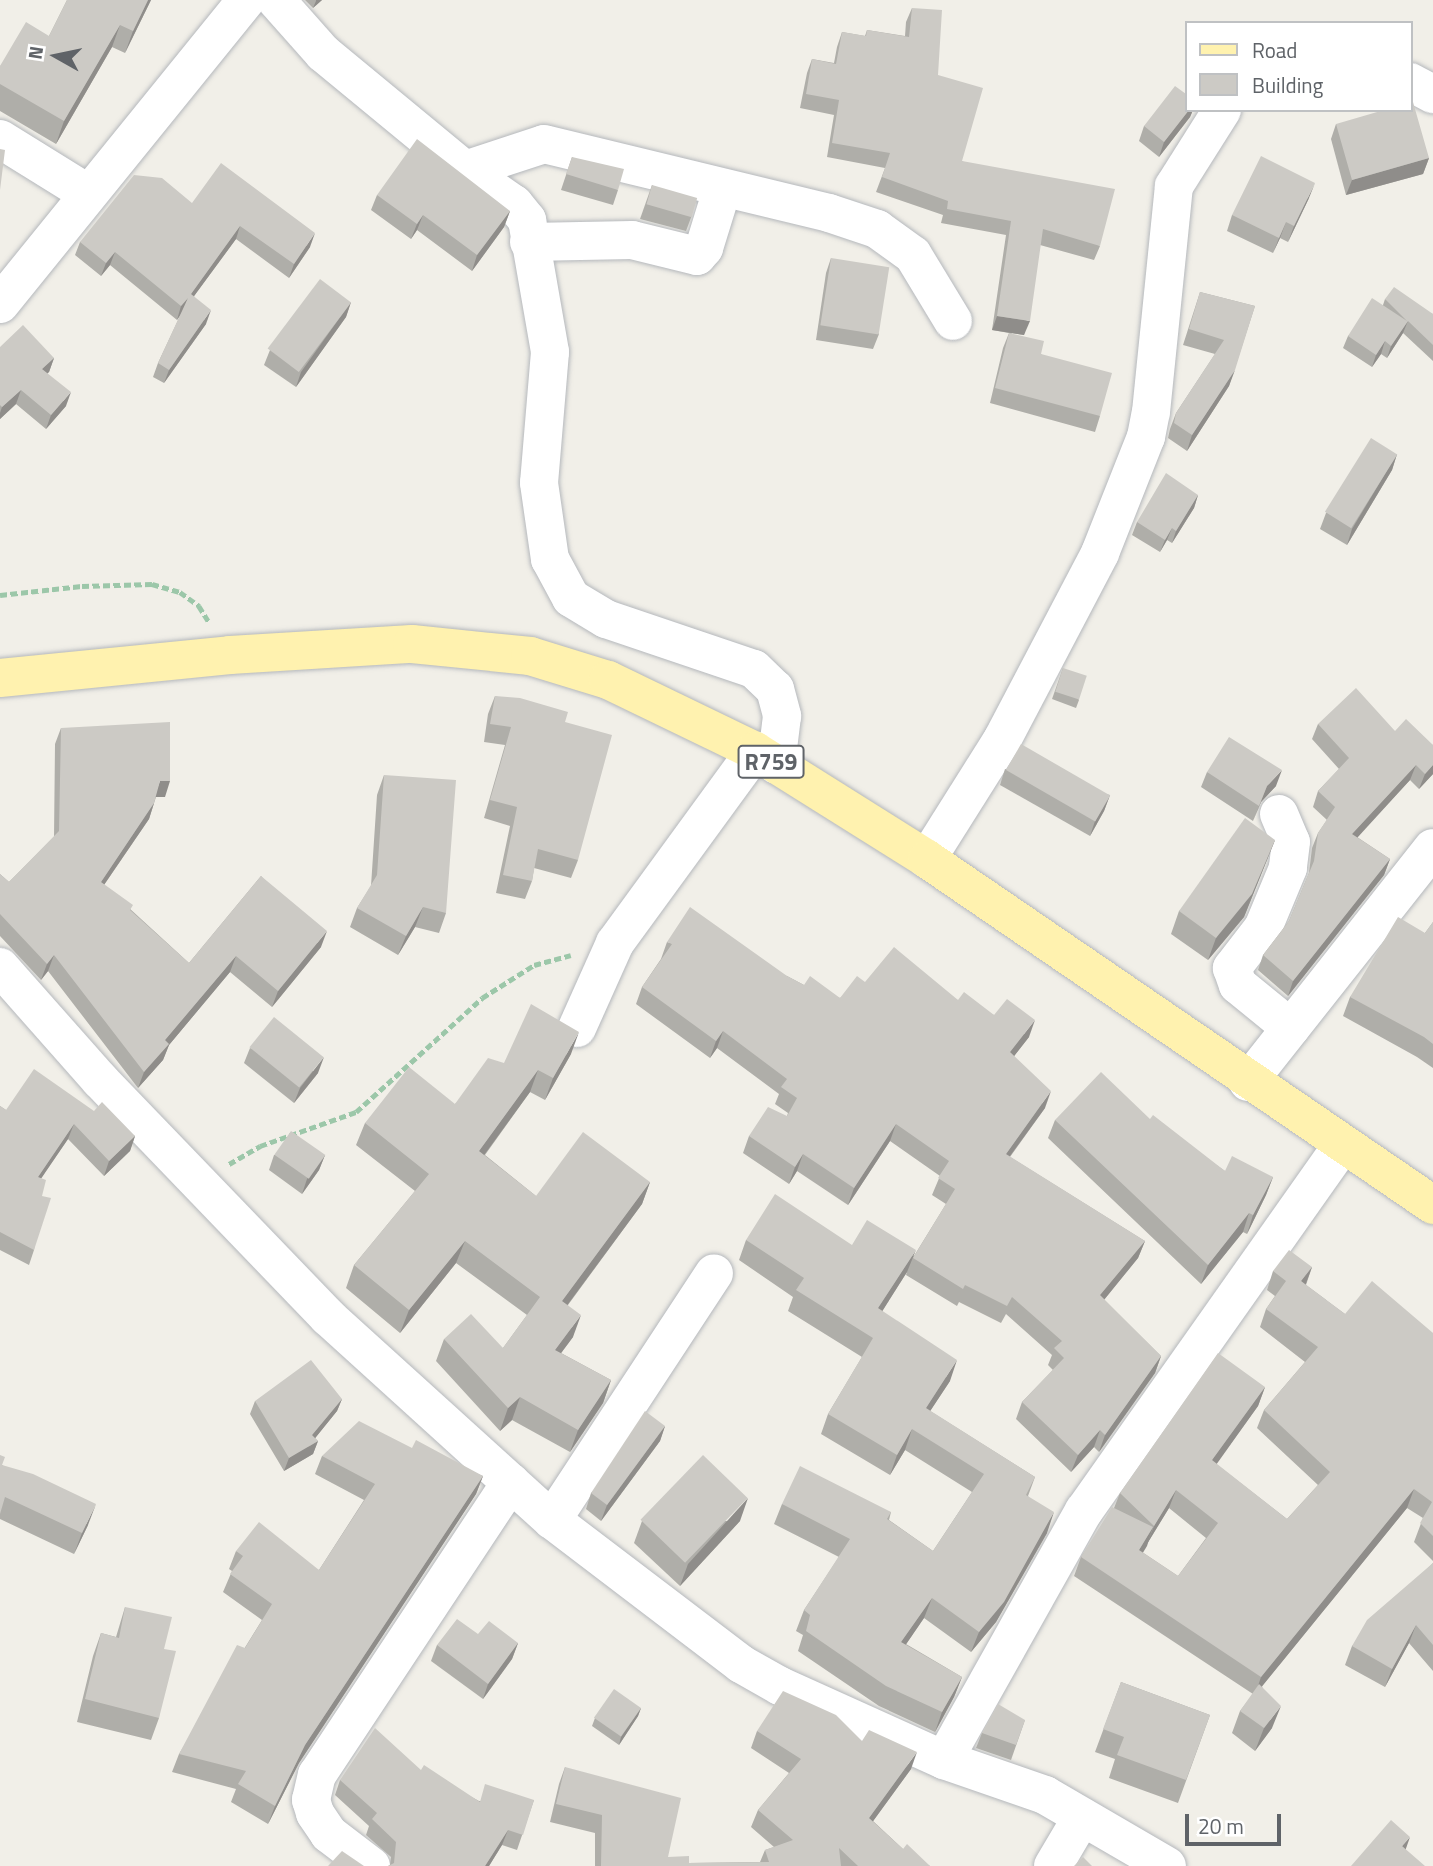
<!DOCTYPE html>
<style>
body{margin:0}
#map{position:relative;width:1433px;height:1866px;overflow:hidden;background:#f1efe8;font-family:"Titillium Web",sans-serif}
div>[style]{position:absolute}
.path>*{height:4.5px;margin-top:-2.25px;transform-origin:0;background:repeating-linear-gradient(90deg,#9cc7a9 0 7px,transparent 0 10.5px)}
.roads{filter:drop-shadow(0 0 2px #b5b8bc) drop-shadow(0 0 2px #b5b8bc)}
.minor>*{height:38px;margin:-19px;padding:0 19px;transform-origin:19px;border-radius:19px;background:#fff}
.major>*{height:38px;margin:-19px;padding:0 19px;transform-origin:19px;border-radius:19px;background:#fff2af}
.wall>*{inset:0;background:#afaea9}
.shaded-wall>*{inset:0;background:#8f8d8a}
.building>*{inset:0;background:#cccac5;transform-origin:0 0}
span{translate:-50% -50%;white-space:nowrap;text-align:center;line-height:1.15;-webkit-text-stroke:6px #fff;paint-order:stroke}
.shield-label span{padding:2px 5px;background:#fff;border:2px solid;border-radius:5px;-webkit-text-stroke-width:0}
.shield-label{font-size:23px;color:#5f6368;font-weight:700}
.legend{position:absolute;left:1185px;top:21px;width:228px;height:91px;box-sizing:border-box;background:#fff;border:2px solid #bfc1c3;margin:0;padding:9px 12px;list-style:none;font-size:21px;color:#5f6368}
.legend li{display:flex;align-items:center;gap:14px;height:35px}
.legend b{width:35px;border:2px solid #bfc1c3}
.north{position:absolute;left:21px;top:21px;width:70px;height:70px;-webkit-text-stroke:5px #fff;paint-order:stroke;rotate:279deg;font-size:19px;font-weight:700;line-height:28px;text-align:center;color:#5f6368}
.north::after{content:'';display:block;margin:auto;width:24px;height:32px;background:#5f6368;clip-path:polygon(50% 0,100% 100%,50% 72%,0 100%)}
.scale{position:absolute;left:1185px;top:1814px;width:96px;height:32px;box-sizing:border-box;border:4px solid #5f6368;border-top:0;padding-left:9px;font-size:21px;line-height:24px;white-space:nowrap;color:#5f6368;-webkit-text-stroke:5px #fff;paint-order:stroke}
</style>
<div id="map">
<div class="path">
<i style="left:0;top:595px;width:82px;rotate:-6.3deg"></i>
<i style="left:82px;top:586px;width:70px;rotate:-1.6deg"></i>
<i style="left:152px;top:584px;width:29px;rotate:16deg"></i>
<i style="left:180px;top:592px;width:24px;rotate:36deg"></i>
<i style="left:199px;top:606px;width:19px;rotate:58deg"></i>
<i style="left:229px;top:1164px;width:36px;rotate:-30deg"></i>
<i style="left:260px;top:1146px;width:102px;rotate:-19.5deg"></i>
<i style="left:356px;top:1112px;width:170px;rotate:-42.1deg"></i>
<i style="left:482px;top:998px;width:62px;rotate:-32.4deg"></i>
<i style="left:534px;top:965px;width:38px;rotate:-15deg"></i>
</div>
<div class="roads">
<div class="minor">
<i style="left:276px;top:0;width:71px;rotate:48.4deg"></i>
<i style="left:323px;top:53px;width:184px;rotate:39.5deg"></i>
<i style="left:465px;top:170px;width:60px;rotate:34.8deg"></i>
<i style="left:514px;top:204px;width:21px;rotate:51deg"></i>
<i style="left:527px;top:220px;width:134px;rotate:80.1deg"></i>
<i style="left:550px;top:352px;width:131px;rotate:94.8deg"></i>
<i style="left:539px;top:483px;width:77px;rotate:81.8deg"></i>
<i style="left:550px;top:559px;width:44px;rotate:61.7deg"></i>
<i style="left:571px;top:598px;width:41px;rotate:31deg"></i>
<i style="left:606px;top:619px;width:156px;rotate:18.7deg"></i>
<i style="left:754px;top:669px;width:29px;rotate:44deg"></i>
<i style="left:775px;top:689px;width:28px;rotate:75deg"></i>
<i style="left:782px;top:716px;width:49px;rotate:97deg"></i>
<i style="left:1410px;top:82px;width:26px;rotate:28deg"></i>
<i style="left:0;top:139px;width:102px;rotate:31.8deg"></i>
<i style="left:465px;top:170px;width:83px;rotate:-18.2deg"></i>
<i style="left:544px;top:144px;width:293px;rotate:13.6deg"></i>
<i style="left:829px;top:213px;width:51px;rotate:18.4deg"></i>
<i style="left:877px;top:229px;width:44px;rotate:35.8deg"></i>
<i style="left:913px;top:255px;width:77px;rotate:58.8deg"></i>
<i style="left:529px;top:242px;width:103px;rotate:-1.1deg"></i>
<i style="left:632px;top:240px;width:67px;rotate:13.8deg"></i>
<i style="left:697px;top:256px;width:11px;rotate:-49deg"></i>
<i style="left:704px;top:248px;width:61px;rotate:-72.8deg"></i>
<i style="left:0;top:304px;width:391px;rotate:-51deg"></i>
<i style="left:1279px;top:814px;width:30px;rotate:67deg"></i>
<i style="left:1291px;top:842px;width:26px;rotate:97deg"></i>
<i style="left:1288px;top:868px;width:65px;rotate:112.6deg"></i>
<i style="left:1263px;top:928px;width:51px;rotate:127.8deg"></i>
<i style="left:1232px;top:968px;width:18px;rotate:71deg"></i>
<i style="left:1238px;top:985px;width:68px;rotate:39.1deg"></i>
<i style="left:927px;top:859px;width:141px;rotate:-57.8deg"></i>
<i style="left:1002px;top:740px;width:211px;rotate:-62.3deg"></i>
<i style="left:1100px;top:553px;width:125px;rotate:-68.4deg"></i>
<i style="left:1146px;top:437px;width:25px;rotate:-79deg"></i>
<i style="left:1151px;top:412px;width:227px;rotate:-84.2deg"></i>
<i style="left:1174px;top:186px;width:90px;rotate:-57.7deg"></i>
<i style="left:0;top:967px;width:151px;rotate:48.5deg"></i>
<i style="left:100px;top:1080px;width:329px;rotate:46.1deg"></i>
<i style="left:328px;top:1317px;width:302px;rotate:42.2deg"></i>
<i style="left:552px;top:1520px;width:238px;rotate:37.3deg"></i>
<i style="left:741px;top:1664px;width:45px;rotate:29.4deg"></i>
<i style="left:780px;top:1686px;width:180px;rotate:24.3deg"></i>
<i style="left:944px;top:1760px;width:107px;rotate:19.1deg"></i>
<i style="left:1045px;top:1795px;width:141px;rotate:30.2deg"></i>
<i style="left:577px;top:1028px;width:93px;rotate:-65.9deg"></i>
<i style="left:615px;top:943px;width:238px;rotate:-53.9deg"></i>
<i style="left:1248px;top:1082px;width:298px;rotate:-51.7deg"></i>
<i style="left:552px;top:1520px;width:295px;rotate:-56.7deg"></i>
<i style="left:944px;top:1760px;width:286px;rotate:-60.7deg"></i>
<i style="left:1084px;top:1511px;width:448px;rotate:-54.8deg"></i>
<i style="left:371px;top:1866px;width:53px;rotate:-142.7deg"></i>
<i style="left:329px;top:1834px;width:25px;rotate:-124deg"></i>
<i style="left:315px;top:1813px;width:14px;rotate:-107deg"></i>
<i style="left:311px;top:1800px;width:26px;rotate:-77deg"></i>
<i style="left:317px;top:1775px;width:351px;rotate:-56.5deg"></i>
<i style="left:1053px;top:1866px;width:57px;rotate:-59.4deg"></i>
</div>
<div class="major">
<i style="left:0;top:678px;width:231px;rotate:-5.7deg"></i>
<i style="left:230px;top:655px;width:182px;rotate:-3.5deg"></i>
<i style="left:412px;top:644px;width:119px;rotate:5.8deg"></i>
<i style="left:530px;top:656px;width:82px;rotate:17.1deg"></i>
<i style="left:608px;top:680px;width:163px;rotate:25.8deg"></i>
<i style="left:755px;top:751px;width:203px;rotate:32.1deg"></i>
<i style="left:927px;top:859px;width:613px;rotate:34.36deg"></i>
</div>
</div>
<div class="wall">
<i style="clip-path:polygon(67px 0,151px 0,125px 53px,112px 47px,56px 144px,0 111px,0 66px,49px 36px)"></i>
<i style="clip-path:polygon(305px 0,322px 0,313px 8px)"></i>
<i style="clip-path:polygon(912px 8px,938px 75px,962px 161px,1100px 246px,1094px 260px,1040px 245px,1024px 335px,1011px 333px,1041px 354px,1100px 416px,1095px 432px,990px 403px,1003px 348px,1009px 333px,992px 330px,1006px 235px,941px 223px,943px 215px,876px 192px,885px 168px,827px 157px,834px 115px,800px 108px,807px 73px,812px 59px,834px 63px,837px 47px,842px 32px,865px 36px,867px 30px,905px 36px,906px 22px)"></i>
<i style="clip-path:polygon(1186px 110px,1193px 110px,1190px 117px,1159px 157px,1139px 141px,1144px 126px)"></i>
<i style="clip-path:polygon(1336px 124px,1429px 158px,1423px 174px,1346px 195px,1331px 139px)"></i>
<i style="clip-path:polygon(572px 157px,618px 190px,613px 205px,561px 190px)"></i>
<i style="clip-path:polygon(652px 185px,692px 215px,686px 231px,640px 219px)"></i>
<i style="clip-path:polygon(377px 195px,510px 211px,504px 227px,472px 271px,417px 230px,411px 239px,371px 210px)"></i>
<i style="clip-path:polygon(1309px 198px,1288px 242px,1280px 238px,1273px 253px,1227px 231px,1232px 215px)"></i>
<i style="clip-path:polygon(192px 203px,310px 247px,289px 278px,236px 239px,194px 296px,206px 324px,164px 383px,153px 377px,158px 363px,180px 316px,177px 320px,110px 265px,101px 276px,75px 255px,80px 242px)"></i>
<i style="clip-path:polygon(831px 258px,879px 334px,873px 349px,816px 340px,826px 273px)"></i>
<i style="clip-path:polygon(1200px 292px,1255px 306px,1229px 386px,1187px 451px,1168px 438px,1170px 429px,1176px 413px,1215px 354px,1183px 345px)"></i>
<i style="clip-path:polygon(1385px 299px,1433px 314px,1433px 361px,1403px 333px,1387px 358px,1381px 354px,1372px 367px,1343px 348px,1348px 336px,1383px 305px)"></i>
<i style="clip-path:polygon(351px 302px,346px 317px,296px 387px,264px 365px,270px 350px)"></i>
<i style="clip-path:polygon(0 347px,54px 358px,49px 372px,47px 373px,66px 406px,46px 429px,16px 404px,0 419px)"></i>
<i style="clip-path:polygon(1397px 454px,1392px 470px,1347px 545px,1320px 529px,1326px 513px)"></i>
<i style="clip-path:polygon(1198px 495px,1194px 508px,1172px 543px,1167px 540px,1160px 552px,1132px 535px,1137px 522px)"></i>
<i style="clip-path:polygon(1063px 668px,1079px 700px,1076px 708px,1052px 699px)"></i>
<i style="clip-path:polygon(495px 696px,565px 722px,578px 860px,571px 878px,534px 868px,532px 881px,525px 899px,496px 893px,510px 826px,484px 818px,505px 745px,484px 742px,488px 714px)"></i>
<i style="clip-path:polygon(1318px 724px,1395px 731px,1433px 745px,1433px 774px,1419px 789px,1410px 780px,1357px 837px,1390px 859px,1384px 875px,1288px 996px,1258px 970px,1263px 955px,1289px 921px,1309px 873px,1312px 848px,1318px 833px,1327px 820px,1313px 807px,1318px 791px,1339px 769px,1312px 739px)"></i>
<i style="clip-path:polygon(61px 728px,165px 797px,156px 797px,149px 819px,104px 885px,189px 963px,261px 876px,321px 947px,272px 1007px,230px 972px,169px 1045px,163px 1060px,138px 1088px,48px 971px,41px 980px,0 936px,0 874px,9px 882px,54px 837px,55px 744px)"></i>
<i style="clip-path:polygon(1005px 769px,1110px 795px,1104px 811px,1090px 836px,1000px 785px)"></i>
<i style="clip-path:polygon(1207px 772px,1276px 786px,1261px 802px,1253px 821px,1201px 787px)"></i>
<i style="clip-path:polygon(384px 775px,446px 913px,439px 933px,415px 927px,398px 955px,350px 927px,357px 908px,371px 886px,377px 795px)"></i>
<i style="clip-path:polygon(1275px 840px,1244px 917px,1208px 960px,1171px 934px,1179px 911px)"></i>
<i style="clip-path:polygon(1433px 922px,1433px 1068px,1417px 1057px,1343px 1016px,1350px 997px,1425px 933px)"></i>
<i style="clip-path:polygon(667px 942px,787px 976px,804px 985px,840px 998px,865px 982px,958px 1000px,994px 1015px,1029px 1037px,1014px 1056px,1045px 1108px,1010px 1157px,1145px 1241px,1138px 1258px,1104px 1300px,1161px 1356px,1155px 1373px,1099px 1452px,1094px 1447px,1071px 1472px,1016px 1419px,1022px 1402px,1053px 1370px,1048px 1365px,1052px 1355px,1006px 1314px,1001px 1323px,959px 1302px,957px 1306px,906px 1275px,907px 1272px,882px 1311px,950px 1381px,930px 1411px,1035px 1477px,1028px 1496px,1047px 1533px,996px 1622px,971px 1652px,924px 1618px,906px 1644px,962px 1677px,954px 1697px,935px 1732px,879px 1706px,798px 1651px,803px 1635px,796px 1631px,804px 1610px,839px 1557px,774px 1524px,782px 1504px,891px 1512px,889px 1520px,933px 1551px,972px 1492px,905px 1450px,890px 1475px,821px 1434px,828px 1414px,862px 1357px,788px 1311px,793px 1297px,739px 1260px,746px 1240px,852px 1245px,914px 1256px,946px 1204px,932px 1195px,940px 1176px,890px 1141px,848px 1205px,797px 1171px,789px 1184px,743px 1153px,749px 1136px,787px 1116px,788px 1113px,775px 1104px,779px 1094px,717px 1048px,710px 1058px,636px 1004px,642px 987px,661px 959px)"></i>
<i style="clip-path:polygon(250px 1048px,318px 1073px,294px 1103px,244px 1063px)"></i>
<i style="clip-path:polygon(571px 1054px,545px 1100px,530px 1092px,485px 1155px,536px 1196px,650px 1182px,642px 1204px,568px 1305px,573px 1337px,561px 1353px,611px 1380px,603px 1403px,570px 1452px,512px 1420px,500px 1431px,436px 1361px,444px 1339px,503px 1348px,527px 1315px,456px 1263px,400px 1333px,346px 1288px,354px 1265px,415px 1191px,356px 1145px,365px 1123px,455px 1104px,504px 1063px)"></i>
<i style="clip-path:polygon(0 1106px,6px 1110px,94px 1111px,135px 1136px,130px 1151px,104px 1176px,68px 1139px,41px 1178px,42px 1196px,34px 1250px,29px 1265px,0 1250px)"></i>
<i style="clip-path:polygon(1150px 1119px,1225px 1171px,1273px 1177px,1266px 1195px,1247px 1234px,1243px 1232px,1201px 1284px,1048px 1138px,1055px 1120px)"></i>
<i style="clip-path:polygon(274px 1155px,325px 1155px,319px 1170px,302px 1194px,269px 1170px)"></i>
<i style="clip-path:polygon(evenodd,1312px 1267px,1306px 1285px,1345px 1314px,1433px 1333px,1433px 1561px,1414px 1542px,1423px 1518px,1407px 1508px,1262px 1686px,1272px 1728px,1255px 1751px,1232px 1733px,1240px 1711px,1253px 1694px,1074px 1576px,1081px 1557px,1114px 1508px,1120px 1493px,1265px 1387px,1258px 1406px,1216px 1464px,1287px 1519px,1318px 1485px,1257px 1428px,1264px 1410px,1305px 1362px,1260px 1327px,1266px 1309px,1275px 1296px,1267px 1290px,1273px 1271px,1312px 1267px,1169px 1508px,1206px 1538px,1178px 1576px,1142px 1552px,1169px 1508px)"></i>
<i style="clip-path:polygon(342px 1399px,337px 1411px,315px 1438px,318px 1441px,313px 1454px,284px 1471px,250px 1414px,255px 1401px)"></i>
<i style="clip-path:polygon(665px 1426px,660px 1441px,601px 1521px,586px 1509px,591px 1493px)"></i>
<i style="clip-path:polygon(412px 1448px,483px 1476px,476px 1494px,299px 1763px,268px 1824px,231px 1802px,236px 1789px,172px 1772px,179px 1754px,262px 1620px,223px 1592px,232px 1571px,229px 1569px,236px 1551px,319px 1570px,364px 1500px,315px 1474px,322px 1456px)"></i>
<i style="clip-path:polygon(0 1455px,2px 1465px,88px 1525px,74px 1554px,0 1519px)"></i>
<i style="clip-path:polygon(642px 1521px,740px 1521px,680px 1586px,634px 1543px)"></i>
<i style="clip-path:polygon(1433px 1563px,1433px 1671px,1409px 1643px,1385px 1687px,1345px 1665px,1352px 1646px)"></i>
<i style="clip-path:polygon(125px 1607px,164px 1649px,159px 1718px,151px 1740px,77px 1722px,93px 1656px,101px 1633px,116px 1637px)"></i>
<i style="clip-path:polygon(518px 1643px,512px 1659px,483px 1699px,431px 1661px,437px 1645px)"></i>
<i style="clip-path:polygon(1121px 1682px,1210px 1715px,1178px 1803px,1109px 1778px,1115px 1759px,1095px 1752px)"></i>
<i style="clip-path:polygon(641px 1708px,638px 1716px,619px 1745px,592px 1726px,595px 1718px)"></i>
<i style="clip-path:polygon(1025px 1720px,1011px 1760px,976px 1748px,982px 1733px)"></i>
<i style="clip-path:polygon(757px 1731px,862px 1741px,911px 1769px,873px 1821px,903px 1849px,930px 1866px,595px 1866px,595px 1833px,550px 1822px,559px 1784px,565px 1767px,668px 1857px,689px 1863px,760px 1862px,765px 1850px,774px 1847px,751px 1827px,758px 1810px,789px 1773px,751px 1748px)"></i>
<i style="clip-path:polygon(421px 1770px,479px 1801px,534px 1800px,517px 1850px,502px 1845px,489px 1866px,388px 1866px,390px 1865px,391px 1857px,366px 1835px,369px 1826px,335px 1795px,340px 1780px)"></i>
</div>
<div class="shaded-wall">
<i style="clip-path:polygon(148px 0,151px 0,125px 53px,133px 31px)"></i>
<i style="clip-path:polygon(316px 0,322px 0,313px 8px,316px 1px)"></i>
<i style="clip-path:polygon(120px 25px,112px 47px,56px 144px,64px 121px)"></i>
<i style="clip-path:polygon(1189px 110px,1193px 110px,1190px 117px,1159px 157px,1164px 142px)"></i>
<i style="clip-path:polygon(1429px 158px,1423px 174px,1346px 195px,1352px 180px)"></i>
<i style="clip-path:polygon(1315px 183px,1309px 198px,1288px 242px,1294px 226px)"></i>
<i style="clip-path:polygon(510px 211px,504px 227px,472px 271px,477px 255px)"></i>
<i style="clip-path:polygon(423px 215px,417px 230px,411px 239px,417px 224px)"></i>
<i style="clip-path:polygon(1286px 222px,1280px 238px,1273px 253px,1279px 238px)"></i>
<i style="clip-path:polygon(240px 226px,236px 239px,186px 307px,191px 294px)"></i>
<i style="clip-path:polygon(315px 233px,310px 247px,289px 278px,294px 264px)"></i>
<i style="clip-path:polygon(115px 252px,110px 265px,101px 276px,106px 263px)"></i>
<i style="clip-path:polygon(188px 298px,183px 311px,177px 320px,181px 306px)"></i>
<i style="clip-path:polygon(351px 302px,346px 317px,296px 387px,301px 372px)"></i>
<i style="clip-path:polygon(211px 310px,206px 324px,164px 383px,169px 370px)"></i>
<i style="clip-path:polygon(997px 316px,1030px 321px,1024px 335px,992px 330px)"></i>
<i style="clip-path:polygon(1408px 321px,1403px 333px,1387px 358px,1391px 346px)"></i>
<i style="clip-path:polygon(1385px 341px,1381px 354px,1372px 367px,1376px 355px)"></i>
<i style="clip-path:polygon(54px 358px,49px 372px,37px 383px,42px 369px)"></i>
<i style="clip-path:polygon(1235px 370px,1229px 386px,1187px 451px,1192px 435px)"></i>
<i style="clip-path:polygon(21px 390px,16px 404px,0 419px,0 413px,2px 407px)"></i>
<i style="clip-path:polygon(71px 392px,66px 406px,46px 429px,51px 415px)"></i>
<i style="clip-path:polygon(1397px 454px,1392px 470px,1347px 545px,1352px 529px)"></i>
<i style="clip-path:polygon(1198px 495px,1194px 508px,1172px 543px,1176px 531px)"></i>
<i style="clip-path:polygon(1172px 528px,1167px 540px,1160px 552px,1165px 540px)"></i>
<i style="clip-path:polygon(1416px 765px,1410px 780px,1347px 849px,1352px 834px)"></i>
<i style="clip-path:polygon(1433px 765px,1433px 774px,1419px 789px,1425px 774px)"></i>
<i style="clip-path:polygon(1282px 770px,1276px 786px,1261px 802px,1253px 821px,1267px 786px)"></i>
<i style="clip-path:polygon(160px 781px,170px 781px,165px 797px,154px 797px)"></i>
<i style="clip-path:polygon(1110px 795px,1104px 811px,1090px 836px,1095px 821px)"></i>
<i style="clip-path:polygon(154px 803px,149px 819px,95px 898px,101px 882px)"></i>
<i style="clip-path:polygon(1275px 840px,1244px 917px,1208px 960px,1216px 938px)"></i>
<i style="clip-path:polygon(1390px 859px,1384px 875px,1288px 996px,1293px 981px)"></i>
<i style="clip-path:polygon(423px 907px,415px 927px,398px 955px,406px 936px)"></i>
<i style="clip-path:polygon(327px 931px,321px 947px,272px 1007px,278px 991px)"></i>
<i style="clip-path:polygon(54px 955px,48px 971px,41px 980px,47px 964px)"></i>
<i style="clip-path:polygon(236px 956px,230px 972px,169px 1045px,163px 1060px,138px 1088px,144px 1072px,165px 1040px)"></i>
<i style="clip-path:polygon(1035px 1020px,1029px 1037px,1004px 1069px,1010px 1052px)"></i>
<i style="clip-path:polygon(723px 1031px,717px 1048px,710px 1058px,716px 1041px)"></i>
<i style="clip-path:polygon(579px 1032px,571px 1054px,545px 1100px,553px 1078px)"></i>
<i style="clip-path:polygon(324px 1057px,318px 1073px,294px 1103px,300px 1088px)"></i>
<i style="clip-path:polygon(538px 1070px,530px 1092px,471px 1173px,479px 1151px)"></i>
<i style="clip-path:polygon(1051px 1091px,1045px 1108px,999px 1171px,1006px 1154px)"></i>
<i style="clip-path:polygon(74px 1124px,68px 1139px,32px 1192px,38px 1177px)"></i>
<i style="clip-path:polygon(896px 1124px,890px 1141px,848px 1205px,854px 1188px)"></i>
<i style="clip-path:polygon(135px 1136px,130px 1151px,104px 1176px,109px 1161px)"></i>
<i style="clip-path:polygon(803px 1154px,797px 1171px,789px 1184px,795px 1167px)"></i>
<i style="clip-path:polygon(325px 1155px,319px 1170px,302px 1194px,307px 1179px)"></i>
<i style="clip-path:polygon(1273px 1177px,1266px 1195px,1247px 1234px,1253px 1215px)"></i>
<i style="clip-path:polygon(650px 1182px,642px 1204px,554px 1323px,562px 1301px)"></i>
<i style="clip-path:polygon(1249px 1213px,1243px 1232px,1201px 1284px,1208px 1265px)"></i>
<i style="clip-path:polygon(465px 1241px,456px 1263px,400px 1333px,409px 1310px)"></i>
<i style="clip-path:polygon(1145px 1241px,1138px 1258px,1094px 1312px,1100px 1295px)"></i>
<i style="clip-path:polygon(916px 1250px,907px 1272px,871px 1329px,878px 1308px)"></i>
<i style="clip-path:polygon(1312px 1267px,1305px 1286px,1301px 1281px)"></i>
<i style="clip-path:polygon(581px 1315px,573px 1337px,547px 1372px,555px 1350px)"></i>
<i style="clip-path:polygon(1161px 1356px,1155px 1373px,1099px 1452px,1105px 1435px)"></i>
<i style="clip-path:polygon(957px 1360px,950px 1381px,919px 1428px,926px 1408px)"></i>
<i style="clip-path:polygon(611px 1380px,603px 1403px,570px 1452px,578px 1430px)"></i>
<i style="clip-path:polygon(1265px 1387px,1258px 1406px,1206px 1479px,1212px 1460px)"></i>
<i style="clip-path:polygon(520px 1397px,512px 1420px,500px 1431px,508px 1408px)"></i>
<i style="clip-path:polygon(342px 1399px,337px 1411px,308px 1447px,318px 1441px,313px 1454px,284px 1471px,289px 1458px,312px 1435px)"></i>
<i style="clip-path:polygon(665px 1426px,660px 1441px,601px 1521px,607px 1505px)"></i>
<i style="clip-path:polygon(912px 1429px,905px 1450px,890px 1475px,897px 1455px)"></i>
<i style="clip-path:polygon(1100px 1430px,1094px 1447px,1071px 1472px,1078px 1455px)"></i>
<i style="clip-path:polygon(483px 1476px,476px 1494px,299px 1763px,268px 1824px,275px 1806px,305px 1745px)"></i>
<i style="clip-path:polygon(1414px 1489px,1407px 1508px,1255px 1695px,1261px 1677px)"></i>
<i style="clip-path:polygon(1176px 1490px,1169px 1508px,1147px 1544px,1154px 1526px)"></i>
<i style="clip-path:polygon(748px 1498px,740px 1521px,680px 1586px,688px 1564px)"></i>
<i style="clip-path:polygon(96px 1504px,88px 1525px,74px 1554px,82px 1533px)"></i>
<i style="clip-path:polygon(1054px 1512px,1047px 1533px,996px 1622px,971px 1652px,979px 1632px)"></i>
<i style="clip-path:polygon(1153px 1527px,1147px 1546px,1133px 1569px,1139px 1550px)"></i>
<i style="clip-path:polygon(932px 1598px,924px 1618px,894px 1662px,901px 1642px)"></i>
<i style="clip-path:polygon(1416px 1625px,1409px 1643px,1385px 1687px,1392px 1669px)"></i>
<i style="clip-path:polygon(518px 1643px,512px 1659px,483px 1699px,488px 1684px)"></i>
<i style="clip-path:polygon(962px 1677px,954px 1697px,935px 1732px,942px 1712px)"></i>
<i style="clip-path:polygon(1281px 1706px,1272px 1728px,1255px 1751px,1264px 1728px)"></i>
<i style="clip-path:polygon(641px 1708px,638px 1716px,619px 1745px,621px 1737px)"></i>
<i style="clip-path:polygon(917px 1752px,911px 1769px,863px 1835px,869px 1818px)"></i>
<i style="clip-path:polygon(508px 1830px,502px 1845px,489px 1866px,485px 1866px)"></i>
<i style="clip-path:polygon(1410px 1837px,1403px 1857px,1402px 1846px)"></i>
</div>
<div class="building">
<i style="clip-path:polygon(67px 0,148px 0,133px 31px,120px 25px,64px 121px,0 84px,0 66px,26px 22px,49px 36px)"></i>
<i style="clip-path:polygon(912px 8px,942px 10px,938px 75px,983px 88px,962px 161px,1115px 189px,1100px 246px,1043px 229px,1030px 321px,997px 316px,1011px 221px,947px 209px,948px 201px,882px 177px,890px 153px,832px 143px,839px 100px,806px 94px,812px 59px,836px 64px,842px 32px,866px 36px,867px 30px,909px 37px)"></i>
<i style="clip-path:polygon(1175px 86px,1186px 94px,1186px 110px,1189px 110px,1164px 142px,1144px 126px)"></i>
<i style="clip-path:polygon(1413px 102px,1429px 158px,1352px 180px,1336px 124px,1384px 110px,1410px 110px,1410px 103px)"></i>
<i style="clip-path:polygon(417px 139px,510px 211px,477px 255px,423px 215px,417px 224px,377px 195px)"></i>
<i style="clip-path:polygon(0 149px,5px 150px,0 190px)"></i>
<i style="clip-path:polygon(1261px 156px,1315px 183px,1294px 226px,1286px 222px,1279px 238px,1232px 215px)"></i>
<i style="clip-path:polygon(572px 157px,624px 169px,618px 190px,566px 174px)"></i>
<i style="clip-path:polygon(221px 163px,315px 233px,294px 264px,240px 226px,191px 294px,211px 310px,169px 370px,158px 363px,188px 298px,181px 306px,115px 252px,106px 263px,80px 242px,134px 175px,162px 178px,192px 203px)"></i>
<i style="left:652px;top:185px;width:47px;height:20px;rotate:16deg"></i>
<i style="left:831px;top:258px;width:59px;height:68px;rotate:9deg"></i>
<i style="left:320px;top:279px;width:39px;height:87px;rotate:37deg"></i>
<i style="clip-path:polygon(1394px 287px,1433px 314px,1433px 345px,1408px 321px,1391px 346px,1385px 341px,1376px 355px,1348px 336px,1372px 298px,1407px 321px,1385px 299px)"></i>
<i style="clip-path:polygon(1200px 292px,1255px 306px,1235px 370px,1192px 435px,1174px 423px,1176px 413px,1224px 340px,1189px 329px)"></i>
<i style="clip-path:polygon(23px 325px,54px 358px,42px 369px,71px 392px,51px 415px,21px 390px,2px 407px,0 405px,0 347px)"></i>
<i style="clip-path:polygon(1009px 333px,1044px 341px,1041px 354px,1112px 373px,1100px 416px,995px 388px)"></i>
<i style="left:1371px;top:438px;width:31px;height:87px;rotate:32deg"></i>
<i style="clip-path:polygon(1166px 473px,1198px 495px,1176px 531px,1172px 528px,1165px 540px,1137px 522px)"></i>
<i style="left:1063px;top:668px;width:25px;height:25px;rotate:18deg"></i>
<i style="clip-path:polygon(1356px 688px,1395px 731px,1406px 719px,1433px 745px,1433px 765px,1425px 774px,1416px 765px,1352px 834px,1390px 859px,1293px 981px,1263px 955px,1289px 921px,1314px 861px,1318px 833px,1335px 807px,1318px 791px,1349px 758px,1318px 724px)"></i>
<i style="clip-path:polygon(495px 696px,520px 698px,568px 712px,565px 722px,612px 735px,578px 860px,538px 849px,532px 881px,503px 875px,517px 807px,490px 800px,511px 727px,490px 724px)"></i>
<i style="clip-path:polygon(170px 722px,170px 781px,160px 781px,154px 803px,101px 882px,133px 905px,130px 910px,189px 963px,261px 876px,327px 931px,278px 991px,236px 956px,165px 1040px,169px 1044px,144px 1072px,54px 955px,47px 964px,0 914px,0 874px,9px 882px,59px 831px,61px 728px)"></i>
<i style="clip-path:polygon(1229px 737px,1282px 770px,1267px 786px,1259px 806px,1207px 772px)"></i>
<i style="left:1021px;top:744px;width:103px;height:30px;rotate:30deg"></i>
<i style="clip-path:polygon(384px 775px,456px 780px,446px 913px,423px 907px,406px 936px,357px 908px,377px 875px)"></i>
<i style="clip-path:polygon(1245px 818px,1275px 840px,1252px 894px,1216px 938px,1179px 911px)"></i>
<i style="clip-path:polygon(690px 907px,787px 976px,804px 985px,810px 976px,840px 998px,857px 976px,865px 982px,894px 947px,958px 1000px,964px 992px,994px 1015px,1007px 999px,1035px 1020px,1010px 1052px,1051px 1091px,1006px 1154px,1145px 1241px,1100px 1295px,1161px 1356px,1105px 1435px,1100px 1430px,1078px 1455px,1022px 1402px,1064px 1358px,1054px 1348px,1062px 1341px,1012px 1297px,1007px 1306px,965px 1285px,963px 1289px,913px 1258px,955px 1189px,938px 1178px,949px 1161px,896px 1124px,854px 1188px,803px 1154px,795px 1167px,749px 1136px,768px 1107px,787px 1116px,797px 1098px,781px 1087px,787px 1079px,723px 1031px,716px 1041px,642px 987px,672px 944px,667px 942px)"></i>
<i style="clip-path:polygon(1398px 917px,1425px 933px,1433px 922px,1433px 1044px,1424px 1037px,1350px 997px)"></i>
<i style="clip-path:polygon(531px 1004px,579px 1032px,553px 1078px,538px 1070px,479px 1151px,536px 1196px,583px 1132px,650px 1182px,562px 1301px,581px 1315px,555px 1350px,611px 1380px,578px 1430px,520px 1397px,508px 1408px,444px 1339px,471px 1314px,503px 1348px,540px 1297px,465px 1241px,409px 1310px,354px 1265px,429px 1174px,365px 1123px,409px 1067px,455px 1104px,488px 1058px,504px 1063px)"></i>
<i style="left:274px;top:1017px;width:64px;height:39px;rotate:39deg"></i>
<i style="clip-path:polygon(34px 1069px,94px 1111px,102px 1102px,135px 1136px,109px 1161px,74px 1124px,38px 1177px,46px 1180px,42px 1196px,51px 1198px,34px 1250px,0 1232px,0 1106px,6px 1110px)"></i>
<i style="clip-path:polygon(1101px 1072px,1150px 1119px,1153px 1115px,1225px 1171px,1232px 1156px,1273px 1177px,1253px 1215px,1249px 1213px,1208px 1265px,1055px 1120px)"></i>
<i style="left:291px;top:1131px;width:42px;height:29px;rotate:35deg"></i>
<i style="clip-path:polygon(775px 1194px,852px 1245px,867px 1220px,916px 1250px,878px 1308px,957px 1360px,926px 1408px,1035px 1477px,1026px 1495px,1054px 1512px,1004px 1602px,979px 1632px,932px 1598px,901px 1642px,962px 1677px,942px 1712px,886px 1686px,806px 1631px,810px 1615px,804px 1610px,850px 1539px,782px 1504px,800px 1466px,891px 1512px,887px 1519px,933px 1551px,984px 1474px,912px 1429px,897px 1455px,828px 1414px,873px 1338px,796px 1290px,804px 1278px,746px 1240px)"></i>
<i style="clip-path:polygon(1289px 1250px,1312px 1267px,1301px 1281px,1345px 1314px,1372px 1281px,1433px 1333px,1433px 1536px,1420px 1523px,1432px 1502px,1414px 1489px,1261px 1677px,1081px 1557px,1112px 1507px,1153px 1527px,1139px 1550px,1178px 1576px,1218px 1523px,1176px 1490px,1154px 1526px,1120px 1493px,1218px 1353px,1265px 1387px,1212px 1460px,1287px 1519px,1330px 1472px,1264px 1410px,1318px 1347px,1266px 1309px,1286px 1281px,1273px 1271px)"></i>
<i style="clip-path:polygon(311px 1360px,342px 1399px,312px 1435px,318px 1441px,289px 1458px,255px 1401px)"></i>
<i style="clip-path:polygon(645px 1411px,665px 1426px,607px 1505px,591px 1493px)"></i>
<i style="clip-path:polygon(359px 1421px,412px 1448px,416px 1440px,483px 1476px,305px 1745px,275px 1806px,238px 1784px,246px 1771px,179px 1754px,237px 1645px,245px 1648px,272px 1604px,230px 1574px,243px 1556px,236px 1551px,259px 1522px,319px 1570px,375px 1484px,322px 1456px)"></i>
<i style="clip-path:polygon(0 1455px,5px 1457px,2px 1465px,33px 1474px,96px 1504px,82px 1533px,5px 1497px,0 1514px)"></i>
<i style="left:703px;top:1455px;width:62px;height:90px;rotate:44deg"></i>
<i style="clip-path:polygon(1433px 1563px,1433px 1645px,1416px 1625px,1392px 1669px,1352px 1646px,1367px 1620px)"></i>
<i style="clip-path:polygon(125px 1607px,172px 1617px,164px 1649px,176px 1651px,159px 1718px,85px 1699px,101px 1633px,119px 1638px)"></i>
<i style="clip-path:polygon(457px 1619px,478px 1634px,489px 1621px,518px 1643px,488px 1684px,437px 1645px)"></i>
<i style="clip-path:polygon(1121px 1682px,1210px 1715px,1186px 1780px,1117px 1755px,1124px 1737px,1103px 1729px)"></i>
<i style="clip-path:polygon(1259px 1684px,1281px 1706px,1264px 1728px,1240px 1711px)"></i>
<i style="left:614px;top:1689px;width:33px;height:35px;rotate:35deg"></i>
<i style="clip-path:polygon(783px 1691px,836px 1715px,862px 1741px,869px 1730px,917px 1752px,869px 1818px,903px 1849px,907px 1844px,930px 1866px,858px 1866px,839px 1848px,841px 1866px,601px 1866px,602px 1815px,556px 1804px,565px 1767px,681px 1798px,668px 1857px,689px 1856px,689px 1863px,769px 1862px,765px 1850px,793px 1840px,758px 1810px,801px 1759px,757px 1731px)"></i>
<i style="clip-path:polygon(998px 1704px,1025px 1720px,1016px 1745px,982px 1733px)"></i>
<i style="clip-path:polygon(375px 1728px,421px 1770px,424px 1765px,480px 1802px,485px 1784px,534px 1800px,523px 1835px,508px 1830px,485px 1866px,388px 1866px,394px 1863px,396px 1842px,372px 1819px,377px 1813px,340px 1780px)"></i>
<i style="clip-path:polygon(1391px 1820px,1410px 1837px,1402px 1846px,1425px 1866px,1351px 1866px)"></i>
<i style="clip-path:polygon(342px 1851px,364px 1866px,328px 1866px)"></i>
<i style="clip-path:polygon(1083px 1857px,1092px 1866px,1074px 1866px)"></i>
</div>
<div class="shield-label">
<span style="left:771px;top:762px">R759</span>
</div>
<ul class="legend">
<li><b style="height:9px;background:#fff2af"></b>Road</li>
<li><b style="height:19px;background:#cccac5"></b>Building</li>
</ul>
<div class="north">N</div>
<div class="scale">20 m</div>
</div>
